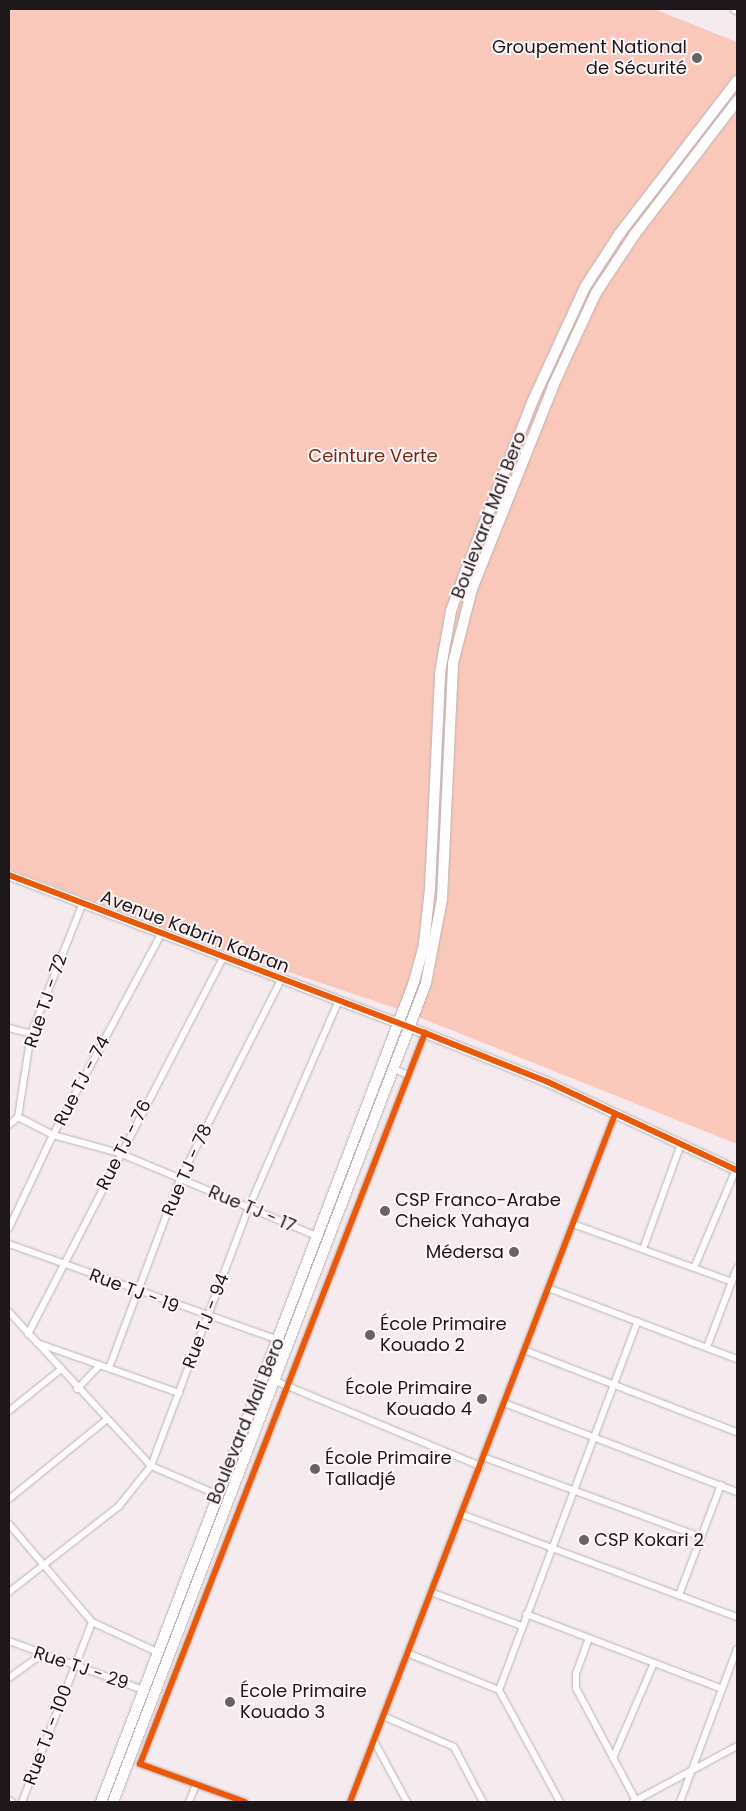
<!DOCTYPE html>
<meta charset="utf-8">
<style>
body{margin:0}
#map{position:relative;width:746px;height:1811px;overflow:hidden;background:#f5eaed;font-family:Poppins,sans-serif}
div>[style]{position:absolute}
.green>*{inset:0;background:#f9c8ba}
.roads{filter:drop-shadow(0 0 1px #bab2b5) drop-shadow(0 0 1px #bab2b5)}
.street>*{height:6px;margin:-3px;padding:0 3px;transform-origin:3px;border-radius:3px;background:#fefcfc}
.secondary>*{height:9px;margin:-4.5px;padding:0 4.5px;transform-origin:4.5px;border-radius:4.5px;background:#fefcfc}
.primary>*{height:10px;margin:-5px;padding:0 5px;transform-origin:5px;border-radius:5px;background:#fefcfc}
.cycleway>*{height:6px;margin:-3px;padding:0 3px;transform-origin:3px;border-radius:3px;background:#e8590c}
.dots>*{width:14px;height:14px;translate:-50% -50%;box-sizing:border-box;border:2px solid #fef6f9;border-radius:50%}
span{translate:-50% -50%;white-space:nowrap;text-align:center;line-height:1.15;-webkit-text-stroke:4px #fef6f9;paint-order:stroke}
.poi-label{font-size:18px;color:#1d1719}
.right{translate:-100% -50%;text-align:right}
.left{translate:0 -50%;text-align:left}
.park-label{font-size:18px;color:#752909}
.street-label{font-size:18px;color:#1d1719}
.frame{position:absolute;inset:0;border:10px solid #1d1719;pointer-events:none}
</style>
<div id="map">
<div class="green">
<i style="clip-path:polygon(9px 9px,654px 9px,737px 42px,737px 1144px,401px 1010px,203px 943px,9px 869px)"></i>
</div>
<div class="roads">
<div class="street">
<i style="left:9px;top:1028px;width:23px;rotate:15deg"></i>
<i style="left:394px;top:1069px;width:15px;rotate:23deg"></i>
<i style="left:18px;top:1117px;width:39px;rotate:27deg"></i>
<i style="left:53px;top:1135px;width:68px;rotate:15.3deg"></i>
<i style="left:119px;top:1153px;width:217px;rotate:22.8deg"></i>
<i style="left:9px;top:1125px;width:12px;rotate:-42deg"></i>
<i style="left:18px;top:1117px;width:84px;rotate:-81.1deg"></i>
<i style="left:31px;top:1034px;width:139px;rotate:-68.4deg"></i>
<i style="left:573px;top:1224px;width:169px;rotate:20deg"></i>
<i style="left:9px;top:1228px;width:103px;rotate:-64.7deg"></i>
<i style="left:53px;top:1135px;width:226px;rotate:-61.7deg"></i>
<i style="left:9px;top:1244px;width:289px;rotate:19.6deg"></i>
<i style="left:643px;top:1249px;width:112px;rotate:-70.1deg"></i>
<i style="left:694px;top:1268px;width:108px;rotate:-67deg"></i>
<i style="left:548px;top:1288px;width:202px;rotate:20.6deg"></i>
<i style="left:9px;top:1312px;width:209px;rotate:47.3deg"></i>
<i style="left:151px;top:1466px;width:71px;rotate:23.3deg"></i>
<i style="left:28px;top:1334px;width:424px;rotate:-62.6deg"></i>
<i style="left:37px;top:1343px;width:151px;rotate:19.4deg"></i>
<i style="left:707px;top:1347px;width:85px;rotate:-69.2deg"></i>
<i style="left:524px;top:1350px;width:228px;rotate:21.1deg"></i>
<i style="left:109px;top:1368px;width:202px;rotate:-69.4deg"></i>
<i style="left:180px;top:1179px;width:223px;rotate:-63.1deg"></i>
<i style="left:275px;top:1381px;width:222px;rotate:22.5deg"></i>
<i style="left:77px;top:1389px;width:33px;rotate:-46deg"></i>
<i style="left:504px;top:1403px;width:249px;rotate:20.9deg"></i>
<i style="left:9px;top:1411px;width:65px;rotate:-38.8deg"></i>
<i style="left:483px;top:1457px;width:232px;rotate:20.2deg"></i>
<i style="left:9px;top:1499px;width:124px;rotate:-39.1deg"></i>
<i style="left:461px;top:1514px;width:295px;rotate:20.5deg"></i>
<i style="left:9px;top:1524px;width:128px;rotate:49.7deg"></i>
<i style="left:92px;top:1622px;width:74px;rotate:24.8deg"></i>
<i style="left:9px;top:1592px;width:140px;rotate:-38deg"></i>
<i style="left:119px;top:1506px;width:51px;rotate:-51.3deg"></i>
<i style="left:151px;top:1466px;width:277px;rotate:-69.3deg"></i>
<i style="left:249px;top:1207px;width:223px;rotate:-66.5deg"></i>
<i style="left:431px;top:1592px;width:97px;rotate:20.5deg"></i>
<i style="left:679px;top:1595px;width:118px;rotate:-69.1deg"></i>
<i style="left:526px;top:1614px;width:210px;rotate:20.9deg"></i>
<i style="left:589px;top:1638px;width:37px;rotate:110deg"></i>
<i style="left:576px;top:1673px;width:15px;rotate:90deg"></i>
<i style="left:576px;top:1688px;width:128px;rotate:62deg"></i>
<i style="left:9px;top:1641px;width:146px;rotate:20.1deg"></i>
<i style="left:407px;top:1653px;width:99px;rotate:21.9deg"></i>
<i style="left:499px;top:1690px;width:128px;rotate:61.4deg"></i>
<i style="left:9px;top:1678px;width:39px;rotate:-36deg"></i>
<i style="left:499px;top:1690px;width:394px;rotate:-69.4deg"></i>
<i style="left:383px;top:1716px;width:77px;rotate:23.6deg"></i>
<i style="left:454px;top:1747px;width:62px;rotate:62.2deg"></i>
<i style="left:374px;top:1741px;width:69px;rotate:61.6deg"></i>
<i style="left:613px;top:1758px;width:103px;rotate:-66.7deg"></i>
<i style="left:9px;top:1800px;width:4px;rotate:34deg"></i>
<i style="left:22px;top:1802px;width:193px;rotate:-68.7deg"></i>
<i style="left:189px;top:1802px;width:18px;rotate:-68deg"></i>
<i style="left:245px;top:1802px;width:112px;rotate:-160.1deg"></i>
<i style="left:140px;top:1764px;width:785px;rotate:-68.7deg"></i>
<i style="left:350px;top:1802px;width:737px;rotate:-68.93deg"></i>
<i style="left:633px;top:1802px;width:118px;rotate:-28.3deg"></i>
<i style="left:680px;top:1802px;width:163px;rotate:-69.6deg"></i>
</div>
<div class="secondary">
<i style="left:9px;top:875px;width:445px;rotate:20.8deg"></i>
<i style="left:425px;top:1033px;width:132px;rotate:21.7deg"></i>
<i style="left:548px;top:1082px;width:208px;rotate:25deg"></i>
</div>
<div class="primary">
<i style="left:736px;top:9px;width:1px"></i>
<i style="left:101px;top:1802px;width:878px;rotate:-69.11deg"></i>
<i style="left:414px;top:982px;width:39px;rotate:-75deg"></i>
<i style="left:424px;top:944px;width:55px;rotate:-83.8deg"></i>
<i style="left:430px;top:889px;width:216px;rotate:-87.3deg"></i>
<i style="left:440px;top:673px;width:63px;rotate:-79.9deg"></i>
<i style="left:451px;top:611px;width:35px;rotate:-70deg"></i>
<i style="left:463px;top:578px;width:193px;rotate:-68.5deg"></i>
<i style="left:534px;top:398px;width:122px;rotate:-65.3deg"></i>
<i style="left:585px;top:287px;width:64px;rotate:-57.1deg"></i>
<i style="left:620px;top:233px;width:192px;rotate:-52.4deg"></i>
<i style="left:113px;top:1802px;width:877px;rotate:-69.08deg"></i>
<i style="left:426px;top:983px;width:86px;rotate:-79.2deg"></i>
<i style="left:442px;top:899px;width:236px;rotate:-87.3deg"></i>
<i style="left:453px;top:663px;width:76px;rotate:-75.6deg"></i>
<i style="left:472px;top:589px;width:219px;rotate:-68.2deg"></i>
<i style="left:553px;top:386px;width:102px;rotate:-65.2deg"></i>
<i style="left:596px;top:293px;width:71px;rotate:-56.5deg"></i>
<i style="left:635px;top:234px;width:168px;rotate:-52.5deg"></i>
</div>
</div>
<div class="cycleway">
<i style="left:9px;top:875px;width:445px;rotate:20.8deg"></i>
<i style="left:425px;top:1033px;width:132px;rotate:21.7deg"></i>
<i style="left:548px;top:1082px;width:208px;rotate:25deg"></i>
<i style="left:245px;top:1802px;width:112px;rotate:-160.1deg"></i>
<i style="left:140px;top:1764px;width:785px;rotate:-68.7deg"></i>
<i style="left:350px;top:1802px;width:737px;rotate:-68.93deg"></i>
</div>
<div class="dots">
<i style="left:697px;top:58px;background:#696163"></i>
<i style="left:385px;top:1211px;background:#696163"></i>
<i style="left:514px;top:1252px;background:#696163"></i>
<i style="left:370px;top:1335px;background:#696163"></i>
<i style="left:482px;top:1399px;background:#696163"></i>
<i style="left:315px;top:1469px;background:#696163"></i>
<i style="left:584px;top:1540px;background:#696163"></i>
<i style="left:230px;top:1702px;background:#696163"></i>
</div>
<div class="poi-label">
<span class="right" style="left:687px;top:58px">Groupement National<br>de Sécurité</span>
<span class="left" style="left:395px;top:1211px">CSP Franco-Arabe<br>Cheick Yahaya</span>
<span class="right" style="left:504px;top:1252px">Médersa</span>
<span class="left" style="left:380px;top:1335px">École Primaire<br>Kouado 2</span>
<span class="right" style="left:472px;top:1399px">École Primaire<br>Kouado 4</span>
<span class="left" style="left:325px;top:1469px">École Primaire<br>Talladjé</span>
<span class="left" style="left:594px;top:1540px">CSP Kokari 2</span>
<span class="left" style="left:240px;top:1702px">École Primaire<br>Kouado 3</span>
</div>
<div class="park-label">
<span style="left:373px;top:456px">Ceinture Verte</span>
</div>
<div class="street-label">
<span style="left:489px;top:515px;rotate:-69deg">Boulevard Mali Bero</span>
<span style="left:195px;top:932px;rotate:21deg">Avenue Kabrin Kabran</span>
<span style="left:46px;top:1001px;rotate:-71deg">Rue TJ - 72</span>
<span style="left:82px;top:1081px;rotate:-62deg">Rue TJ - 74</span>
<span style="left:124px;top:1145px;rotate:-63deg">Rue TJ - 76</span>
<span style="left:187px;top:1170px;rotate:-66deg">Rue TJ - 78</span>
<span style="left:252px;top:1209px;rotate:23deg">Rue TJ - 17</span>
<span style="left:134px;top:1291px;rotate:21deg">Rue TJ - 19</span>
<span style="left:206px;top:1321px;rotate:-69deg">Rue TJ - 94</span>
<span style="left:246px;top:1421px;rotate:-68deg">Boulevard Mali Bero</span>
<span style="left:81px;top:1668px;rotate:19deg">Rue TJ - 29</span>
<span style="left:48px;top:1735px;rotate:-69deg">Rue TJ - 100</span>
</div>
<div class="frame"></div>
</div>
